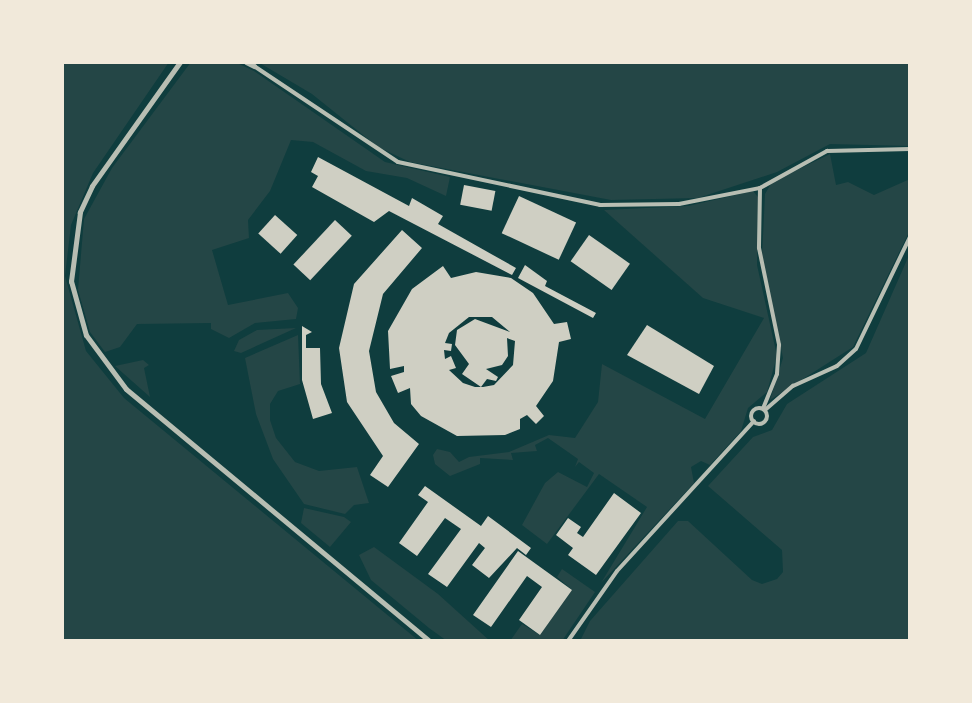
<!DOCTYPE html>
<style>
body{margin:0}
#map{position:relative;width:972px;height:703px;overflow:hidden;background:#0f3d3e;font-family:"Noto Sans",sans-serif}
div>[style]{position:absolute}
.green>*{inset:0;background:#244646}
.building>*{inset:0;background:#cfcfc3;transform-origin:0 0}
.pedestrian>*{height:4px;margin:-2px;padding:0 2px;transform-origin:2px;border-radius:2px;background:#b8beb3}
.pedestrian>.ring{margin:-2px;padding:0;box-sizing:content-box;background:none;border:4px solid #b8beb3;border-radius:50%}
.minor>*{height:5px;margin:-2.5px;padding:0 2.5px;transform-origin:2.5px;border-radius:2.5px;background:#b8beb3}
span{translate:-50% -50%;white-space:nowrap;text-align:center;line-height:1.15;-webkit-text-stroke:7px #f1e9da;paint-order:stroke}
.frame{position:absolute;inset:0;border:64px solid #f1e9da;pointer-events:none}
</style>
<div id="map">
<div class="green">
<i style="clip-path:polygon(62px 62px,169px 62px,93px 173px,71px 225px,65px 276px,86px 351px,124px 398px,419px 641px,62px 641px)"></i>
<i style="clip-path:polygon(191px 62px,235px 62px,254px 71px,385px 162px,450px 177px,446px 196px,407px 178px,366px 171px,313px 142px,291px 140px,270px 191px,248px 220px,249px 238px,212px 250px,228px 305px,288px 293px,298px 308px,296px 319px,255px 323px,229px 338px,211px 329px,211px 323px,137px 324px,120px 347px,105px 352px,90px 332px,78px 290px,84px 219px,112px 168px)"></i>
<i style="clip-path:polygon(258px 62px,910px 62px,910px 146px,830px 144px,777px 172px,698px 198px,611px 200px,410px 162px,378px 147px,312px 94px)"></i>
<i style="clip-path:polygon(830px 154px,836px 185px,848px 182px,874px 195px,910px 179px,910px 230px,853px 347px,770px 400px,783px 358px,762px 256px,765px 194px,772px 182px)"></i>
<i style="clip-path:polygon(753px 191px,758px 197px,757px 265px,777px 356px,767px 392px,748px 408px,741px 431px,710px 465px,701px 461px,691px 467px,694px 483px,601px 583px,647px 507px,599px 474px,547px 544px,522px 525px,545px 483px,558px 472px,587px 487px,594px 473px,579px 462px,575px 467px,578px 459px,548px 438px,535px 445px,537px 451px,511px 453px,513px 460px,480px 458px,480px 464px,450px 476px,435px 464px,433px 455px,437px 449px,450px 452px,459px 462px,469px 457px,509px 452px,549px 435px,575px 438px,598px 402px,602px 364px,705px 419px,764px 318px,703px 298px,604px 210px,688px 206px)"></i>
<i style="clip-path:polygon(910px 253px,910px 641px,580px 641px,590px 621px,678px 521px,688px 521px,752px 580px,762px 584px,777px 579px,783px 572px,782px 550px,708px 486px,753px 437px,772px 430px,787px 404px,866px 353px)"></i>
<i style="clip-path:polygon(296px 328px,241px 353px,234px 351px,239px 340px,257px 330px)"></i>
<i style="clip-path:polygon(298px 335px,300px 384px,278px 391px,270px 404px,270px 420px,276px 438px,295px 462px,319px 471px,357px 467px,369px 503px,354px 505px,345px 514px,304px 504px,273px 459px,256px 414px,245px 358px)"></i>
<i style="clip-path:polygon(143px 360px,149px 365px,144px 368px,150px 397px,115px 366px)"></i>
<i style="clip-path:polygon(304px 508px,344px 517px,351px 522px,330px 547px,301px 523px)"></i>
<i style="clip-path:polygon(374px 547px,438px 594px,490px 641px,447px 641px,429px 628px,371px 580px,359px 555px)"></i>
<i style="clip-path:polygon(562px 569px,595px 592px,562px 641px,510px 641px,522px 624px,540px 635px,571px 589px,557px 577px)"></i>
</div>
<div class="building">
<i style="clip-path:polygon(318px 157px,409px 206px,412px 198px,443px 216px,438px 224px,516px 268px,512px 275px,389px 211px,374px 222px,312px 187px,318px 176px,311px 172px)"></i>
<i style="left:464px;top:185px;width:32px;height:20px;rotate:11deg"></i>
<i style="left:519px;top:196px;width:63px;height:41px;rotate:25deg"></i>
<i style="left:275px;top:215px;width:30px;height:25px;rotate:42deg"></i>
<i style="left:335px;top:220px;width:23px;height:61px;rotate:43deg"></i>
<i style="clip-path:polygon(402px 230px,422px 248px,383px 294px,369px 351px,376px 392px,394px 423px,419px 444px,388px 487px,370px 475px,383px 456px,347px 402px,339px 348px,354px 284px)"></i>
<i style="left:589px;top:235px;width:50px;height:32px;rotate:35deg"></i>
<i style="clip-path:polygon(525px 265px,547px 281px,545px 286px,596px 313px,593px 318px,518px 278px)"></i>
<i style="clip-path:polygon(evenodd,443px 266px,451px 278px,476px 272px,511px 278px,533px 293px,554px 324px,567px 322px,571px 339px,559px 342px,553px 381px,536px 406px,544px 416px,536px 424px,527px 415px,520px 419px,520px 429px,505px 435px,457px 436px,421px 416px,411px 404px,410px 388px,398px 393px,391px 376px,404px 372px,404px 366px,390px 369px,388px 331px,412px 289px,443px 266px,469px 317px,492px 317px,510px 332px,475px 319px,457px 330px,455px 345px,469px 364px,462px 374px,481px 387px,487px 379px,496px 381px,498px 377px,486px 369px,502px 365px,508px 356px,507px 338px,515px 341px,513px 365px,494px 385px,483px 387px,475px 387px,463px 383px,449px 370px,456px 368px,451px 356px,445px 359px,444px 350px,451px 351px,452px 344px,445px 343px,449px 333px,469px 317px)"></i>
<i style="clip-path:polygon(647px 325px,714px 366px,699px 394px,627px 355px)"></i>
<i style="clip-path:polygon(302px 326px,312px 332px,306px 335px,306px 348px,320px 348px,321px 384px,332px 413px,313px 419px,302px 380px)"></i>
<i style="clip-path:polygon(425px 486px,481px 526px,488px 516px,531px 548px,526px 555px,517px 548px,489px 578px,472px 565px,485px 548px,479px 543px,447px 587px,428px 574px,461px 529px,445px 518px,417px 556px,399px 543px,428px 502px,418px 495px)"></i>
<i style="clip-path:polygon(614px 493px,641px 513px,596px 575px,568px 555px,573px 548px,556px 535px,568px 518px,581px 527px,577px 533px,583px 537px)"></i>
<i style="clip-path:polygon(518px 551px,572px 590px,540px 635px,519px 620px,542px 587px,527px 576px,491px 627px,473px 615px)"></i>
</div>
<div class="pedestrian">
<i style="left:254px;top:66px;width:173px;rotate:33.7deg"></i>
<i style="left:398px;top:162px;width:207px;rotate:12deg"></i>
<i style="left:600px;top:205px;width:79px;rotate:-0.7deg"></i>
<i style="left:679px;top:204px;width:83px;rotate:-11.2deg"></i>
<i style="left:760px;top:188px;width:77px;rotate:-28.9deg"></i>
<i style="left:827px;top:151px;width:83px;rotate:-1.4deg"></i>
<i style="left:760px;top:188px;width:60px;rotate:91deg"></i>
<i style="left:759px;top:248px;width:99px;rotate:78.3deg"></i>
<i style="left:779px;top:345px;width:29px;rotate:94deg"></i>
<i style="left:777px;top:374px;width:37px;rotate:112deg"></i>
<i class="ring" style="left:751px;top:408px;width:12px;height:12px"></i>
<i style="left:765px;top:410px;width:37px;rotate:-41deg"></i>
<i style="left:793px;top:386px;width:48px;rotate:-24.4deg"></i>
<i style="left:837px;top:366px;width:25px;rotate:-42deg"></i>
<i style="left:856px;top:349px;width:124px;rotate:-64.3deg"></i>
<i style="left:568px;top:641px;width:85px;rotate:-55deg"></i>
<i style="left:617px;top:571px;width:203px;rotate:-47.6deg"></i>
</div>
<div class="minor">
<i style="left:180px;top:62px;width:152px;rotate:125.4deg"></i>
<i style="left:92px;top:186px;width:29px;rotate:115deg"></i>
<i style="left:80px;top:212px;width:70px;rotate:97.4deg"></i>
<i style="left:71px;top:281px;width:56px;rotate:74.5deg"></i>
<i style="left:86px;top:335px;width:67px;rotate:53.5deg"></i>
<i style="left:126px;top:389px;width:395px;rotate:39.7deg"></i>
<i style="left:246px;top:62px;width:9px;rotate:27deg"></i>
</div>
<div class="frame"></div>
</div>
